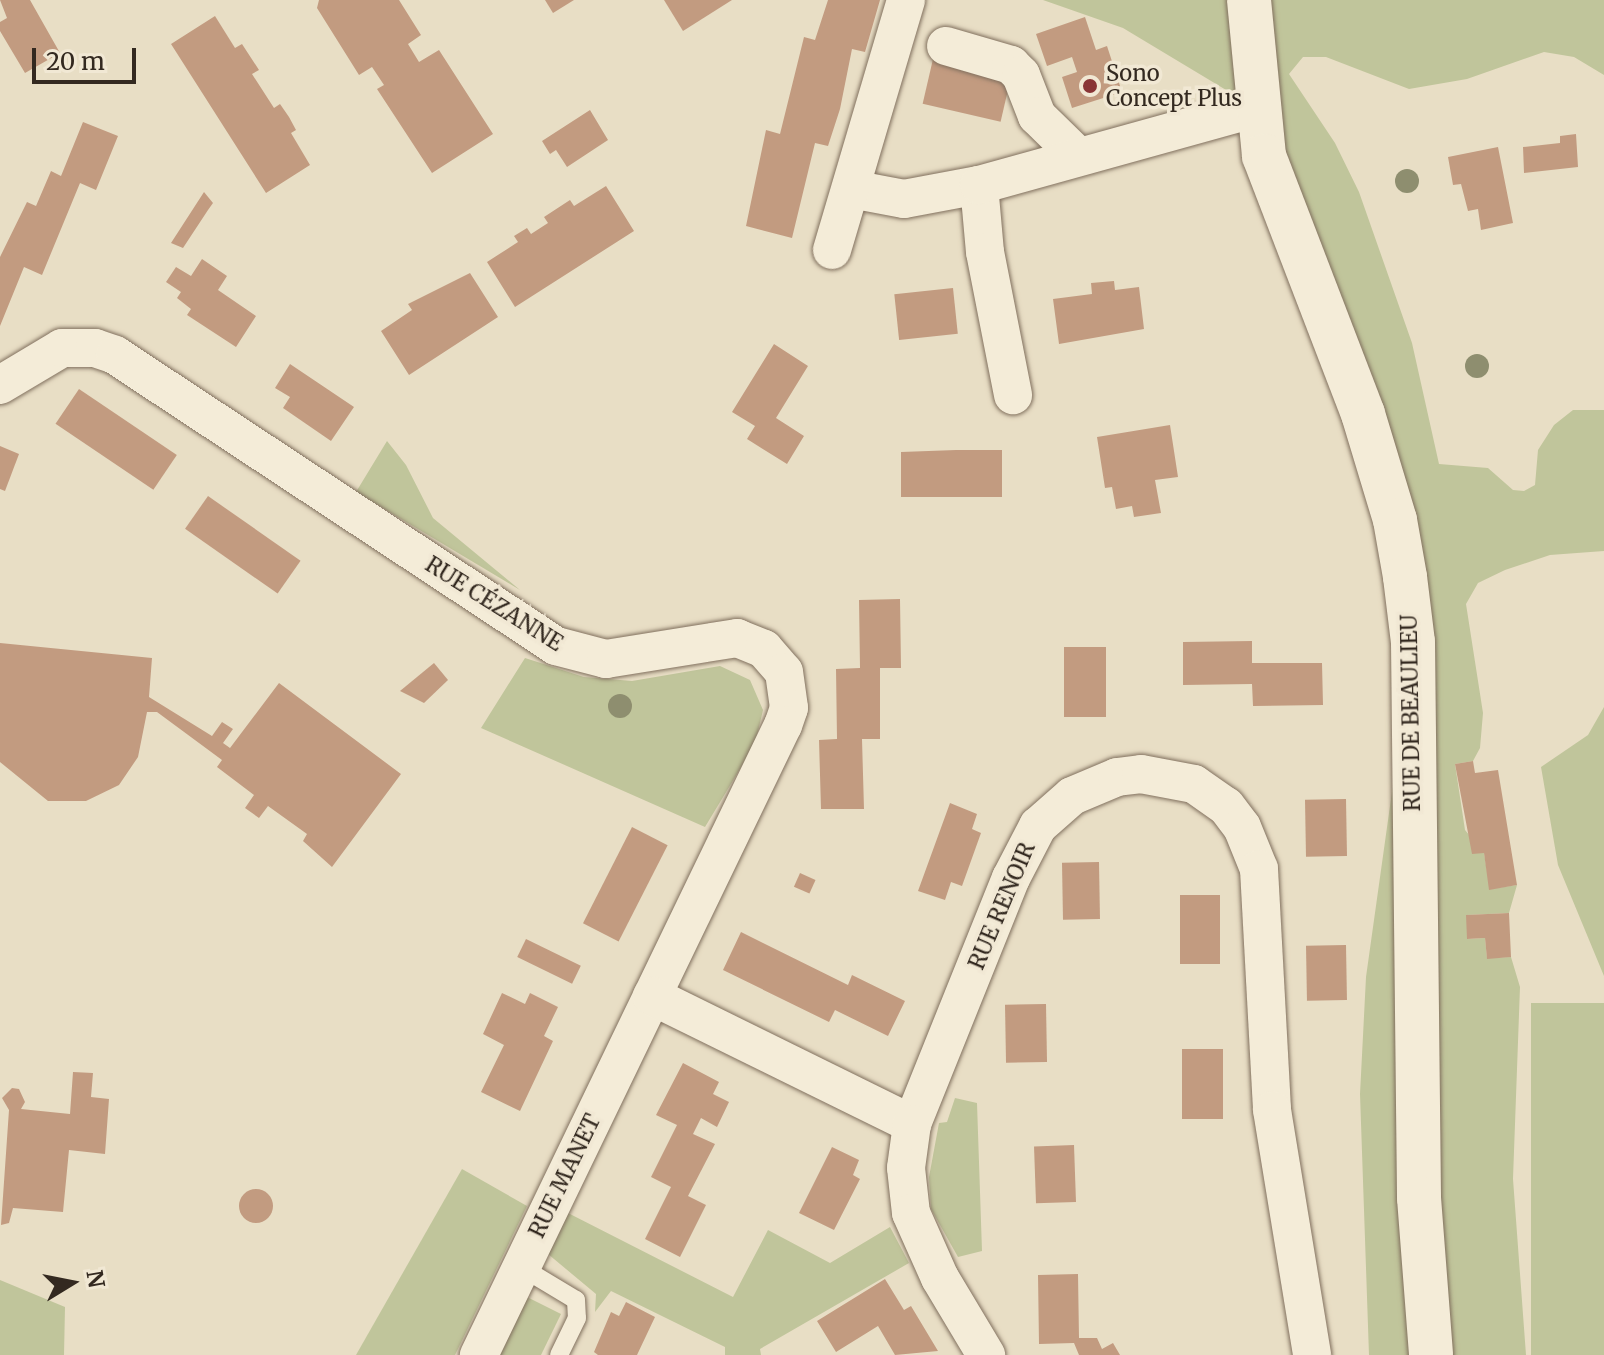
<!DOCTYPE html>
<meta charset="utf-8">
<style>
body{margin:0}
#map{position:relative;width:1604px;height:1355px;overflow:hidden;background:#e8dec5;font-family:Merriweather,serif}
div>[style]{position:absolute}
.green>*{inset:0;background:#c0c59b;transform-origin:0 0}
.building>*{inset:0;background:#c29b80;transform-origin:0 0}
.round{border-radius:50%}
.roads{filter:drop-shadow(0 0 2px #81705e) drop-shadow(0 0 2px #81705e)}
.service>*{height:18px;margin:-9px;padding:0 9px;transform-origin:9px;border-radius:9px;background:#f4ecd8}
.minor>*{height:38px;margin:-19px;padding:0 19px;transform-origin:19px;border-radius:19px;background:#f4ecd8}
.tertiary>*{height:44px;margin:-22px;padding:0 22px;transform-origin:22px;border-radius:22px;background:#f4ecd8}
.trees>*{width:24px;height:24px;margin:-12px;border-radius:50%;background:#8e8e6f}
.dots>*{width:22px;height:22px;translate:-50% -50%;box-sizing:border-box;border:4px solid #f1e8d4;border-radius:50%}
span{translate:-50% -50%;white-space:nowrap;text-align:center;line-height:1.15;-webkit-text-stroke:7px #f1e8d4;paint-order:stroke}
.poi-label{font-size:22px;color:#332920}
.left{translate:0 -50%;text-align:left}
.street-label{font-size:22px;color:#332920}
.north{position:absolute;left:32px;top:1243px;width:80px;height:80px;-webkit-text-stroke:6px #f1e8d4;paint-order:stroke;rotate:80deg;font-size:22px;font-weight:700;line-height:32px;text-align:center;color:#332920}
.north::after{content:'';display:block;margin:auto;width:28px;height:36px;background:#332920;clip-path:polygon(50% 0,100% 100%,50% 72%,0 100%)}
.scale{position:absolute;left:32px;top:48px;width:104px;height:36px;box-sizing:border-box;border:4px solid #332920;border-top:0;padding-left:10px;font-size:24px;line-height:28px;white-space:nowrap;color:#332920;-webkit-text-stroke:6px #f1e8d4;paint-order:stroke}
</style>
<div id="map">
<div class="green">
<i style="clip-path:polygon(1043px 0,1604px 0,1604px 75px,1574px 57px,1544px 52px,1467px 79px,1409px 89px,1326px 57px,1303px 57px,1289px 74px,1335px 143px,1359px 192px,1412px 343px,1439px 464px,1488px 468px,1513px 490px,1524px 491px,1535px 485px,1538px 450px,1554px 425px,1573px 410px,1604px 410px,1604px 551px,1550px 555px,1505px 570px,1478px 583px,1466px 604px,1483px 713px,1480px 748px,1473px 761px,1455px 764px,1465px 830px,1484px 853px,1490px 889px,1517px 885px,1509px 913px,1467px 915px,1467px 939px,1485px 938px,1487px 958px,1511px 957px,1520px 987px,1513px 1179px,1526px 1355px,1369px 1355px,1360px 1094px,1366px 977px,1413px 642px,1256px 108px,1123px 28px)"></i>
<i style="clip-path:polygon(387px 441px,406px 465px,433px 518px,520px 590px,356px 492px)"></i>
<i style="clip-path:polygon(525px 658px,584px 677px,632px 681px,720px 666px,750px 680px,763px 710px,755px 744px,705px 827px,481px 728px)"></i>
<i style="clip-path:polygon(1604px 707px,1604px 976px,1558px 865px,1541px 767px,1588px 735px)"></i>
<i style="left:1604px;top:1003px;width:352px;height:73px;rotate:90deg"></i>
<i style="clip-path:polygon(955px 1098px,977px 1103px,982px 1251px,958px 1257px,931px 1209px,929px 1177px,939px 1123px,947px 1122px)"></i>
<i style="clip-path:polygon(462px 1169px,527px 1206px,455px 1355px,356px 1355px)"></i>
<i style="clip-path:polygon(568px 1213px,733px 1297px,768px 1230px,830px 1263px,890px 1227px,909px 1263px,760px 1349px,761px 1355px,725px 1355px,725px 1347px,611px 1291px,595px 1312px,596px 1294px,548px 1254px)"></i>
<i style="clip-path:polygon(0 1280px,65px 1307px,64px 1355px,0 1355px)"></i>
<i style="clip-path:polygon(525px 1296px,561px 1314px,541px 1355px,496px 1355px)"></i>
</div>
<div class="building">
<i style="clip-path:polygon(0 0,30px 0,60px 53px,25px 73px,0 31px,0 22px,7px 18px)"></i>
<i style="clip-path:polygon(319px 0,399px 0,421px 35px,408px 44px,419px 62px,439px 50px,493px 134px,432px 173px,377px 89px,384px 85px,372px 67px,359px 75px,317px 8px)"></i>
<i style="clip-path:polygon(545px 0,574px 0,553px 13px)"></i>
<i style="clip-path:polygon(664px 0,732px 0,683px 31px)"></i>
<i style="clip-path:polygon(828px 0,880px 0,865px 52px,852px 49px,840px 109px,828px 146px,815px 143px,792px 238px,746px 226px,766px 130px,780px 134px,804px 37px,815px 40px)"></i>
<i style="clip-path:polygon(215px 16px,235px 48px,242px 44px,259px 70px,252px 74px,274px 108px,280px 104px,289px 117px,296px 130px,291px 133px,310px 165px,266px 193px,171px 44px)"></i>
<i style="clip-path:polygon(1085px 17px,1096px 50px,1107px 46px,1122px 92px,1072px 108px,1062px 77px,1077px 72px,1072px 57px,1047px 66px,1036px 34px)"></i>
<i style="left:933px;top:59px;width:80px;height:46px;rotate:13deg"></i>
<i style="clip-path:polygon(590px 110px,608px 140px,567px 167px,556px 150px,550px 154px,542px 141px)"></i>
<i style="clip-path:polygon(83px 122px,118px 136px,96px 190px,80px 183px,42px 275px,24px 267px,0 326px,0 257px,27px 202px,36px 206px,51px 171px,61px 176px)"></i>
<i style="clip-path:polygon(1576px 134px,1578px 167px,1524px 173px,1523px 147px,1560px 143px,1560px 136px)"></i>
<i style="clip-path:polygon(1498px 147px,1513px 223px,1481px 230px,1478px 209px,1468px 211px,1461px 184px,1453px 185px,1448px 157px)"></i>
<i style="clip-path:polygon(606px 186px,634px 231px,515px 307px,487px 262px,518px 242px,514px 236px,527px 228px,531px 234px,548px 223px,544px 217px,570px 200px,574px 206px)"></i>
<i style="clip-path:polygon(204px 192px,213px 203px,208px 210px,183px 248px,171px 243px)"></i>
<i style="clip-path:polygon(202px 259px,227px 276px,218px 290px,256px 316px,236px 347px,187px 315px,191px 309px,177px 298px,181px 292px,166px 282px,176px 267px,191px 276px)"></i>
<i style="clip-path:polygon(470px 273px,498px 317px,409px 375px,381px 331px,412px 310px,408px 304px)"></i>
<i style="clip-path:polygon(1114px 281px,1115px 290px,1139px 287px,1144px 329px,1059px 344px,1053px 299px,1092px 294px,1091px 283px)"></i>
<i style="left:953px;top:288px;width:46px;height:59px;rotate:84deg"></i>
<i style="clip-path:polygon(774px 344px,808px 366px,776px 418px,804px 436px,787px 464px,747px 439px,755px 426px,732px 412px)"></i>
<i style="clip-path:polygon(290px 364px,354px 407px,331px 441px,283px 408px,290px 397px,275px 388px)"></i>
<i style="left:79px;top:389px;width:118px;height:42px;rotate:34deg"></i>
<i style="clip-path:polygon(1170px 425px,1178px 477px,1155px 480px,1161px 513px,1134px 517px,1132px 506px,1116px 509px,1112px 487px,1105px 488px,1097px 437px)"></i>
<i style="clip-path:polygon(0 446px,19px 454px,5px 491px,0 489px)"></i>
<i style="clip-path:polygon(956px 450px,1002px 450px,1002px 497px,901px 497px,901px 452px)"></i>
<i style="left:208px;top:496px;width:113px;height:40px;rotate:35deg"></i>
<i style="clip-path:polygon(900px 599px,901px 668px,880px 668px,880px 739px,862px 739px,864px 809px,821px 809px,819px 740px,837px 739px,836px 669px,860px 668px,859px 600px)"></i>
<i style="clip-path:polygon(1252px 641px,1252px 663px,1322px 663px,1323px 705px,1253px 706px,1252px 684px,1183px 685px,1183px 642px)"></i>
<i style="clip-path:polygon(0 643px,152px 658px,149px 697px,212px 736px,222px 722px,233px 729px,223px 743px,230px 748px,279px 683px,401px 774px,332px 867px,303px 841px,307px 834px,268px 806px,259px 818px,245px 808px,254px 795px,217px 767px,222px 760px,157px 712px,147px 712px,138px 757px,119px 785px,86px 801px,48px 801px,0 762px)"></i>
<i style="left:1064px;top:647px;width:42px;height:70px"></i>
<i style="clip-path:polygon(434px 663px,448px 680px,424px 703px,400px 691px)"></i>
<i style="clip-path:polygon(1473px 761px,1475px 773px,1498px 770px,1517px 885px,1489px 890px,1484px 853px,1472px 854px,1455px 764px)"></i>
<i style="left:1346px;top:799px;width:57px;height:41px;rotate:89deg"></i>
<i style="clip-path:polygon(950px 803px,977px 814px,972px 829px,981px 833px,962px 886px,951px 882px,945px 900px,918px 891px)"></i>
<i style="left:632px;top:827px;width:40px;height:108px;rotate:27deg"></i>
<i style="left:1099px;top:862px;width:57px;height:37px;rotate:89deg"></i>
<i style="left:800px;top:873px;width:17px;height:15px;rotate:24deg"></i>
<i style="left:1180px;top:895px;width:40px;height:69px"></i>
<i style="clip-path:polygon(1509px 913px,1511px 957px,1487px 959px,1485px 938px,1467px 939px,1466px 915px)"></i>
<i style="clip-path:polygon(741px 932px,848px 985px,852px 975px,905px 1001px,888px 1036px,835px 1010px,829px 1022px,723px 970px)"></i>
<i style="left:526px;top:939px;width:61px;height:20px;rotate:26deg"></i>
<i style="left:1346px;top:945px;width:55px;height:40px;rotate:89deg"></i>
<i style="clip-path:polygon(502px 993px,525px 1004px,530px 993px,558px 1007px,544px 1036px,553px 1041px,520px 1111px,481px 1092px,504px 1045px,483px 1034px)"></i>
<i style="left:1046px;top:1004px;width:58px;height:41px;rotate:89deg"></i>
<i style="left:1182px;top:1049px;width:41px;height:70px"></i>
<i style="clip-path:polygon(683px 1063px,719px 1082px,713px 1094px,729px 1102px,717px 1127px,701px 1118px,693px 1134px,715px 1144px,688px 1196px,706px 1205px,680px 1257px,645px 1239px,671px 1187px,651px 1177px,677px 1125px,656px 1115px)"></i>
<i style="clip-path:polygon(73px 1072px,93px 1073px,91px 1097px,109px 1099px,105px 1154px,69px 1150px,63px 1212px,13px 1208px,9px 1223px,1px 1225px,9px 1110px,2px 1098px,12px 1088px,19px 1089px,25px 1102px,21px 1109px,70px 1114px)"></i>
<i style="left:1074px;top:1145px;width:57px;height:40px;rotate:88deg"></i>
<i style="clip-path:polygon(832px 1147px,859px 1160px,853px 1175px,860px 1179px,834px 1230px,799px 1213px)"></i>
<i class="round" style="left:239px;top:1189px;width:34px;height:34px"></i>
<i style="clip-path:polygon(1078px 1274px,1079px 1338px,1097px 1338px,1102px 1349px,1113px 1343px,1120px 1355px,1079px 1355px,1074px 1343px,1039px 1344px,1038px 1275px)"></i>
<i style="clip-path:polygon(885px 1279px,904px 1310px,911px 1306px,938px 1351px,895px 1355px,878px 1326px,836px 1352px,817px 1321px)"></i>
<i style="clip-path:polygon(626px 1302px,655px 1317px,637px 1355px,598px 1355px,594px 1352px,611px 1312px,619px 1316px)"></i>
</div>
<div class="roads">
<div class="service">
<i style="left:521px;top:1267px;width:64px;rotate:31deg"></i>
<i style="left:576px;top:1300px;width:18px;rotate:87deg"></i>
<i style="left:577px;top:1318px;width:41px;rotate:115.9deg"></i>
</div>
<div class="minor">
<i style="left:946px;top:46px;width:68px;rotate:16.3deg"></i>
<i style="left:1011px;top:65px;width:14px;rotate:45deg"></i>
<i style="left:1021px;top:75px;width:44px;rotate:68.7deg"></i>
<i style="left:1037px;top:116px;width:57px;rotate:44.3deg"></i>
<i style="left:979px;top:185px;width:67px;rotate:84.9deg"></i>
<i style="left:985px;top:252px;width:146px;rotate:78.9deg"></i>
<i style="left:851px;top:189px;width:54px;rotate:10.7deg"></i>
<i style="left:904px;top:199px;width:76px;rotate:-10.6deg"></i>
<i style="left:979px;top:185px;width:288px;rotate:-15.5deg"></i>
<i style="left:832px;top:250px;width:261px;rotate:-73.5deg"></i>
<i style="left:0;top:385px;width:72px;rotate:-30.8deg"></i>
<i style="left:62px;top:348px;width:33px"></i>
<i style="left:95px;top:348px;width:21px;rotate:19deg"></i>
<i style="left:115px;top:355px;width:528px;rotate:33.42deg"></i>
<i style="left:556px;top:646px;width:52px;rotate:14.6deg"></i>
<i style="left:606px;top:659px;width:133px;rotate:-9.1deg"></i>
<i style="left:737px;top:638px;width:29px;rotate:22deg"></i>
<i style="left:764px;top:649px;width:30px;rotate:49deg"></i>
<i style="left:784px;top:672px;width:36px;rotate:82deg"></i>
<i style="left:789px;top:708px;width:18px;rotate:109deg"></i>
<i style="left:783px;top:725px;width:700px;rotate:115.76deg"></i>
<i style="left:652px;top:996px;width:290px;rotate:26.2deg"></i>
<i style="left:912px;top:1124px;width:265px;rotate:-68.1deg"></i>
<i style="left:1011px;top:878px;width:59px;rotate:-62.6deg"></i>
<i style="left:1038px;top:826px;width:45px;rotate:-41.4deg"></i>
<i style="left:1072px;top:796px;width:49px;rotate:-22.9deg"></i>
<i style="left:1117px;top:777px;width:24px;rotate:-7deg"></i>
<i style="left:1141px;top:774px;width:54px;rotate:10.7deg"></i>
<i style="left:1194px;top:784px;width:39px;rotate:35deg"></i>
<i style="left:1226px;top:806px;width:26px;rotate:53deg"></i>
<i style="left:1242px;top:827px;width:45px;rotate:68deg"></i>
<i style="left:1259px;top:869px;width:241px;rotate:86.9deg"></i>
<i style="left:1272px;top:1110px;width:248px;rotate:80.7deg"></i>
<i style="left:912px;top:1124px;width:44px;rotate:97.8deg"></i>
<i style="left:906px;top:1168px;width:45px;rotate:83.7deg"></i>
<i style="left:911px;top:1213px;width:71px;rotate:66deg"></i>
<i style="left:940px;top:1278px;width:90px;rotate:59.1deg"></i>
</div>
<div class="tertiary">
<i style="left:1249px;top:0;width:157px;rotate:84.5deg"></i>
<i style="left:1264px;top:156px;width:276px;rotate:69deg"></i>
<i style="left:1363px;top:414px;width:111px;rotate:73.2deg"></i>
<i style="left:1395px;top:520px;width:58px;rotate:80deg"></i>
<i style="left:1405px;top:577px;width:65px;rotate:83deg"></i>
<i style="left:1413px;top:642px;width:556px;rotate:89.38deg"></i>
<i style="left:1419px;top:1198px;width:157px;rotate:85.6deg"></i>
</div>
</div>
<div class="trees">
<i style="left:1407px;top:181px"></i>
<i style="left:1477px;top:366px"></i>
<i style="left:620px;top:706px"></i>
</div>
<div class="dots">
<i style="left:1090px;top:86px;background:#893536"></i>
</div>
<div class="poi-label">
<span class="left" style="left:1106px;top:86px">Sono<br>Concept Plus</span>
</div>
<div class="street-label">
<span style="left:494px;top:604px;rotate:32deg">RUE CÉZANNE</span>
<span style="left:1411px;top:713px;rotate:-91deg">RUE DE BEAULIEU</span>
<span style="left:1002px;top:906px;rotate:-67deg">RUE RENOIR</span>
<span style="left:565px;top:1176px;rotate:-64deg">RUE MANET</span>
</div>
<div class="north">N</div>
<div class="scale">20 m</div>
</div>
